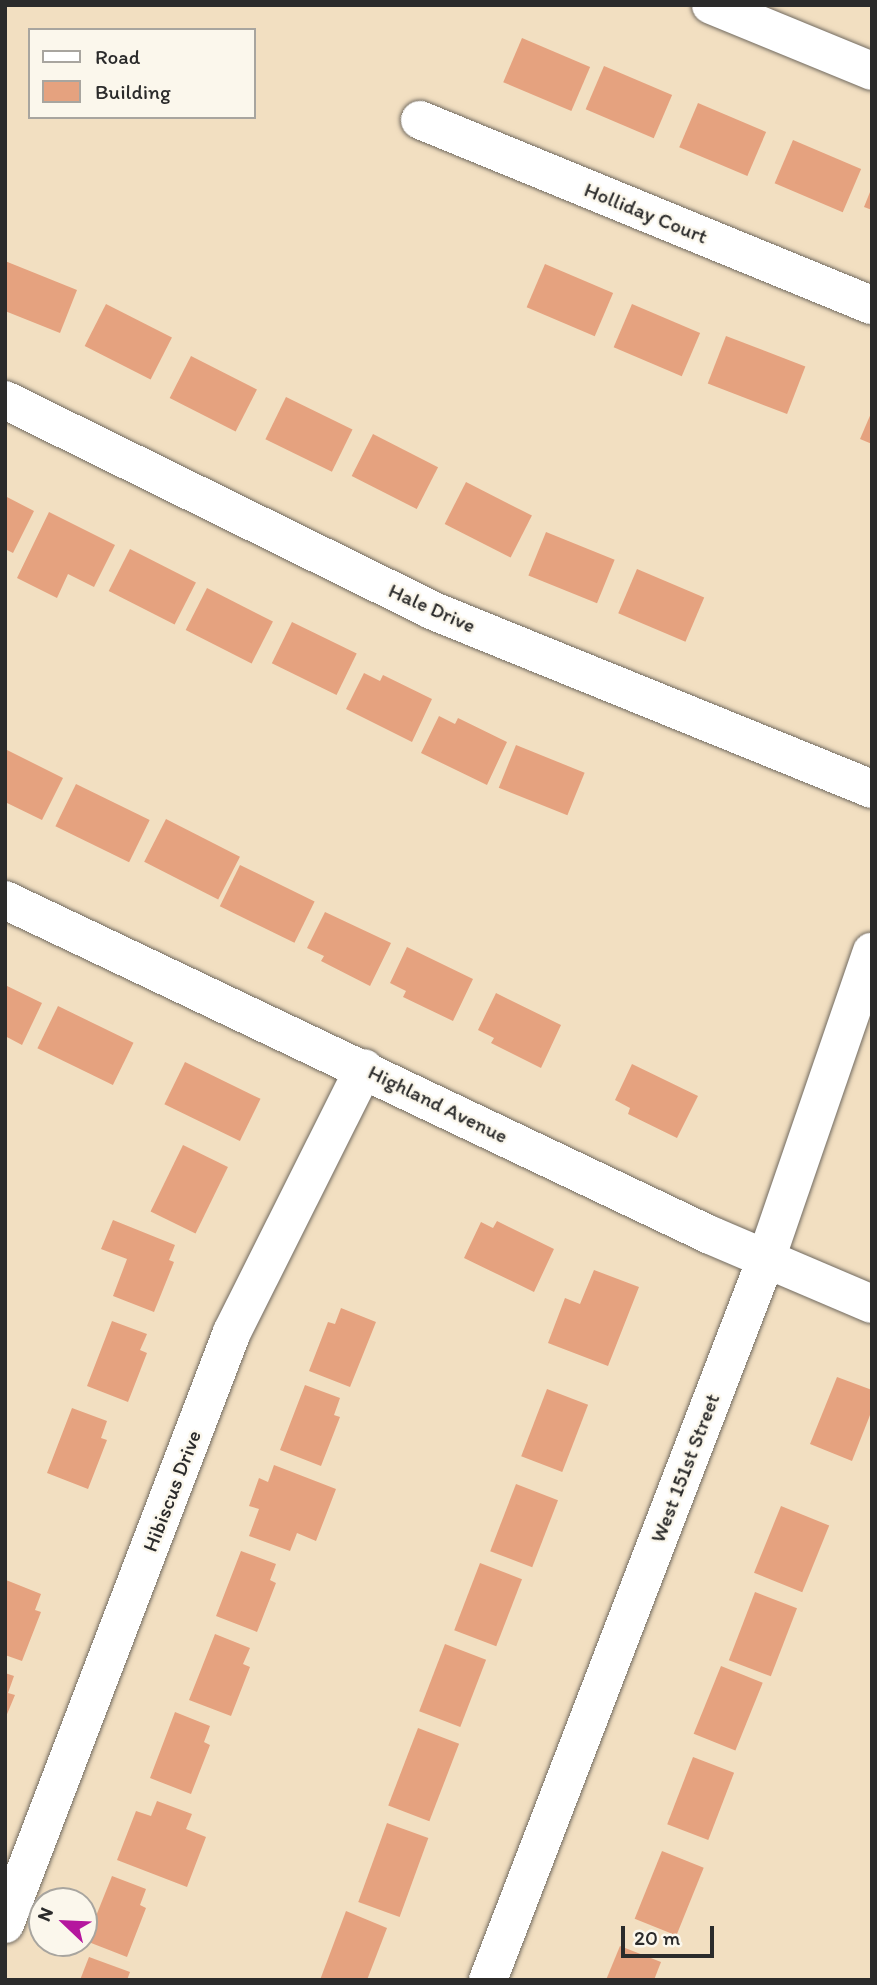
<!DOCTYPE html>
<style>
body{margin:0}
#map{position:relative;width:877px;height:1985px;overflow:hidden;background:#f2dfc1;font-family:Itim,sans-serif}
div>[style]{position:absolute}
.building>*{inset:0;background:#e5a27f;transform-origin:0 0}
.roads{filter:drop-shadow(0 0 2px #716a60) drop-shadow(0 0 2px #716a60)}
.minor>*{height:38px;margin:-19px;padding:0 19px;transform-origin:19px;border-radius:19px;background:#fff}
span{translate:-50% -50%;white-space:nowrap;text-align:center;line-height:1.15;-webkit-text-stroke:5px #fbf7ec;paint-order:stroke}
.street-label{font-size:21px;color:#2b2b2b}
.frame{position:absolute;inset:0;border:7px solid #2b2b2b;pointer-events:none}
.legend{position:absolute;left:28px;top:28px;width:228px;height:91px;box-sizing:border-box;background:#fbf7ec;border:2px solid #a8a59f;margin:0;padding:9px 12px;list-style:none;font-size:21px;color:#2b2b2b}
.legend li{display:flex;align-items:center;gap:14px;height:35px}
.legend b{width:35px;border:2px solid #a8a59f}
.north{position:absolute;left:28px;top:1887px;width:70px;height:70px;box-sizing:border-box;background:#fbf7ec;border:2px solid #a8a59f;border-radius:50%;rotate:293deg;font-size:19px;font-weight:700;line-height:28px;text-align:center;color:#2b2b2b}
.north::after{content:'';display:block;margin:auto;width:24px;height:32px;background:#b5179e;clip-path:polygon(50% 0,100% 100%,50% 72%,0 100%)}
.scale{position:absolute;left:621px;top:1926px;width:93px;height:32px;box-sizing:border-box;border:4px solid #2b2b2b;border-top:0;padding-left:9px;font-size:21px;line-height:24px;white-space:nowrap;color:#2b2b2b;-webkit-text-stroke:5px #fbf7ec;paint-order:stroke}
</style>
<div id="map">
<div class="building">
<i style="left:522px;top:38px;width:74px;height:48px;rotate:23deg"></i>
<i style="left:604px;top:66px;width:74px;height:47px;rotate:23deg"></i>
<i style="left:698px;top:103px;width:74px;height:48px;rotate:23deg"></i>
<i style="left:793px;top:140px;width:74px;height:47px;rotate:23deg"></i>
<i style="clip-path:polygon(872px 187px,872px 210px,864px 207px)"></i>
<i style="clip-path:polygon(5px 261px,77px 290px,60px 333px,5px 311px)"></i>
<i style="left:545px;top:264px;width:74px;height:47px;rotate:23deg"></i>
<i style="left:106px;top:304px;width:74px;height:47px;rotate:27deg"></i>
<i style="left:632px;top:304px;width:74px;height:47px;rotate:23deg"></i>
<i style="left:726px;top:336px;width:85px;height:51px;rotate:21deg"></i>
<i style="left:191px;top:356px;width:74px;height:47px;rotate:27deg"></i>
<i style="left:286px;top:397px;width:74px;height:47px;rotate:26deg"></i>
<i style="clip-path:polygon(872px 411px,872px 444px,860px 439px)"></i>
<i style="left:373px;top:434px;width:73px;height:47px;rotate:27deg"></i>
<i style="left:466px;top:482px;width:74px;height:47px;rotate:27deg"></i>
<i style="clip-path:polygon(5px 496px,34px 511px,13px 553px,5px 549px)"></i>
<i style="clip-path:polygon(49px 512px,115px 545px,94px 587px,68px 574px,57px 598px,17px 578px)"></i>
<i style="left:546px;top:532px;width:74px;height:47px;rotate:22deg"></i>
<i style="left:130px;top:549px;width:74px;height:47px;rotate:27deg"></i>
<i style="left:637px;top:569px;width:73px;height:48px;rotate:23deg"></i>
<i style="left:207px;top:588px;width:74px;height:47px;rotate:27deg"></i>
<i style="left:292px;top:622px;width:72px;height:46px;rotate:26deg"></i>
<i style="clip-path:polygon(364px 673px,380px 681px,383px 675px,432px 699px,412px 742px,346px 709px)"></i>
<i style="clip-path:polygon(439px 716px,455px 724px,458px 718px,507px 742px,487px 785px,421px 753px)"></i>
<i style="left:516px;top:745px;width:74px;height:46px;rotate:22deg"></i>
<i style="clip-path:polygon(5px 749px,63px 778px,42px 820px,5px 802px)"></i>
<i style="left:76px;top:784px;width:82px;height:47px;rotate:26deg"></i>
<i style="left:166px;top:819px;width:83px;height:48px;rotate:27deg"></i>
<i style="left:240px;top:865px;width:83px;height:46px;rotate:26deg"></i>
<i style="clip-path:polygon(325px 912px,391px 943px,370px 986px,321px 961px,324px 956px,307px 948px)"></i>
<i style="clip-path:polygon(407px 947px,473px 979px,453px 1021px,403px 997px,406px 991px,390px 983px)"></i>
<i style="clip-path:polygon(5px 985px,42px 1003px,22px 1045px,5px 1036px)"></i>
<i style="clip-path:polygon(496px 993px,561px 1025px,541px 1068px,491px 1043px,494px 1038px,478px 1030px)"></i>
<i style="left:58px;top:1006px;width:84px;height:47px;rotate:26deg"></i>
<i style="left:185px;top:1062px;width:84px;height:47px;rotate:26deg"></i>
<i style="clip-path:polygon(632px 1064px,698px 1096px,677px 1138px,628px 1114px,630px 1108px,615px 1100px)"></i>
<i style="left:183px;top:1145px;width:50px;height:74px;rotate:26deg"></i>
<i style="clip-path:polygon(113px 1220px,175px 1245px,169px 1260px,174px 1262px,154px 1312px,113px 1296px,127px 1259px,101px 1249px)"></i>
<i style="clip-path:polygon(497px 1221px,554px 1249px,534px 1292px,464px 1258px,481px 1222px,493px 1228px)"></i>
<i style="clip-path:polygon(594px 1270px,639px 1287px,608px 1366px,548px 1343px,565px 1298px,580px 1304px)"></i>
<i style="clip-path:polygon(341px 1308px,376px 1322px,350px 1387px,309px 1371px,328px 1322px,335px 1324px)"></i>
<i style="clip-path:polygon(112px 1321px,147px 1334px,140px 1350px,147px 1353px,128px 1402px,87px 1386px)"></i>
<i style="clip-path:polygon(837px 1377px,872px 1390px,872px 1410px,852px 1461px,810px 1444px)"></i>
<i style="clip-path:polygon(305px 1385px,340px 1398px,334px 1415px,340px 1417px,321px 1466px,280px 1450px)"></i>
<i style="left:547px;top:1389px;width:44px;height:72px;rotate:21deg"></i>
<i style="clip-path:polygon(72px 1408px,107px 1421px,101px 1438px,107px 1440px,88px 1489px,47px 1473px)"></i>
<i style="clip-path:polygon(274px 1465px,336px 1489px,316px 1541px,297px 1533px,290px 1551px,249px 1536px,259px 1509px,249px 1506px,259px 1478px,268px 1482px)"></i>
<i style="left:516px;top:1484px;width:45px;height:72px;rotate:21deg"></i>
<i style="left:781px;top:1506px;width:52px;height:72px;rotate:22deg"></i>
<i style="clip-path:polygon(241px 1551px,276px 1564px,270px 1580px,276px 1583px,257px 1632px,216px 1616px)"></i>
<i style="left:480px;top:1563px;width:45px;height:72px;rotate:21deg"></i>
<i style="clip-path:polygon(6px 1580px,41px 1594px,35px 1610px,41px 1612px,22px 1661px,5px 1655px)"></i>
<i style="left:755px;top:1592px;width:45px;height:73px;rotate:21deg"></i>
<i style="clip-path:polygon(215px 1634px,250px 1648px,243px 1664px,250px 1667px,231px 1716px,189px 1700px)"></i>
<i style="left:445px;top:1644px;width:44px;height:72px;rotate:21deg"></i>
<i style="left:721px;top:1666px;width:45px;height:73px;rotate:22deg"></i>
<i style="clip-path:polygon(5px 1673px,14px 1676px,8px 1693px,15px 1695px,5px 1719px)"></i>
<i style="clip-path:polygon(175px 1712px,210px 1726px,204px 1742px,210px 1745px,191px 1794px,150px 1778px)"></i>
<i style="left:418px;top:1728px;width:44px;height:83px;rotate:21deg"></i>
<i style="left:693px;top:1757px;width:44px;height:72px;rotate:21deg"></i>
<i style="clip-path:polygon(157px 1801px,192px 1814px,186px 1829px,206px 1837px,187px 1887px,117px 1860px,136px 1811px,151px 1816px)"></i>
<i style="left:387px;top:1823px;width:44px;height:84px;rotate:20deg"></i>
<i style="left:662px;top:1851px;width:45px;height:73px;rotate:22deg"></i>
<i style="clip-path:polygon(112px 1876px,146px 1889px,140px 1905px,146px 1908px,127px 1957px,86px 1941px)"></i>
<i style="clip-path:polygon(346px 1911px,387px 1928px,367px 1980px,320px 1980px)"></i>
<i style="clip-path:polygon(620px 1946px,661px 1962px,654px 1980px,606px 1980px)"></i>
<i style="clip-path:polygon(89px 1957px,130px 1972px,127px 1980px,80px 1980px)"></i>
</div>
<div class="roads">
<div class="minor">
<i style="left:711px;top:5px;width:174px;rotate:22.3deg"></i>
<i style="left:420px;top:120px;width:488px;rotate:22.3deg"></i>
<i style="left:5px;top:400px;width:475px;rotate:26.2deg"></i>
<i style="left:431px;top:610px;width:476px;rotate:22.1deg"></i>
<i style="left:5px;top:900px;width:781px;rotate:25.42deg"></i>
<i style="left:710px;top:1235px;width:176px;rotate:23.1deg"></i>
<i style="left:5px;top:1924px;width:634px;rotate:-69.02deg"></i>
<i style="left:232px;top:1332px;width:295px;rotate:-63.4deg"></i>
<i style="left:488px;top:1980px;width:773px;rotate:-68.91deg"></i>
<i style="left:766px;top:1259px;width:325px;rotate:-71deg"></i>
</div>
</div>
<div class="street-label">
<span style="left:646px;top:213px;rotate:22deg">Holliday Court</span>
<span style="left:432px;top:608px;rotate:24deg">Hale Drive</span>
<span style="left:438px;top:1104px;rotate:26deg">Highland Avenue</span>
<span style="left:685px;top:1468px;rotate:-69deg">West 151st Street</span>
<span style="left:172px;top:1491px;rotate:-69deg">Hibiscus Drive</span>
</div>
<div class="frame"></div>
<ul class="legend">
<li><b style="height:9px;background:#fff"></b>Road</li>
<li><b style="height:19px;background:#e5a27f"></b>Building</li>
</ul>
<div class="north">N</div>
<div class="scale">20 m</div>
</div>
